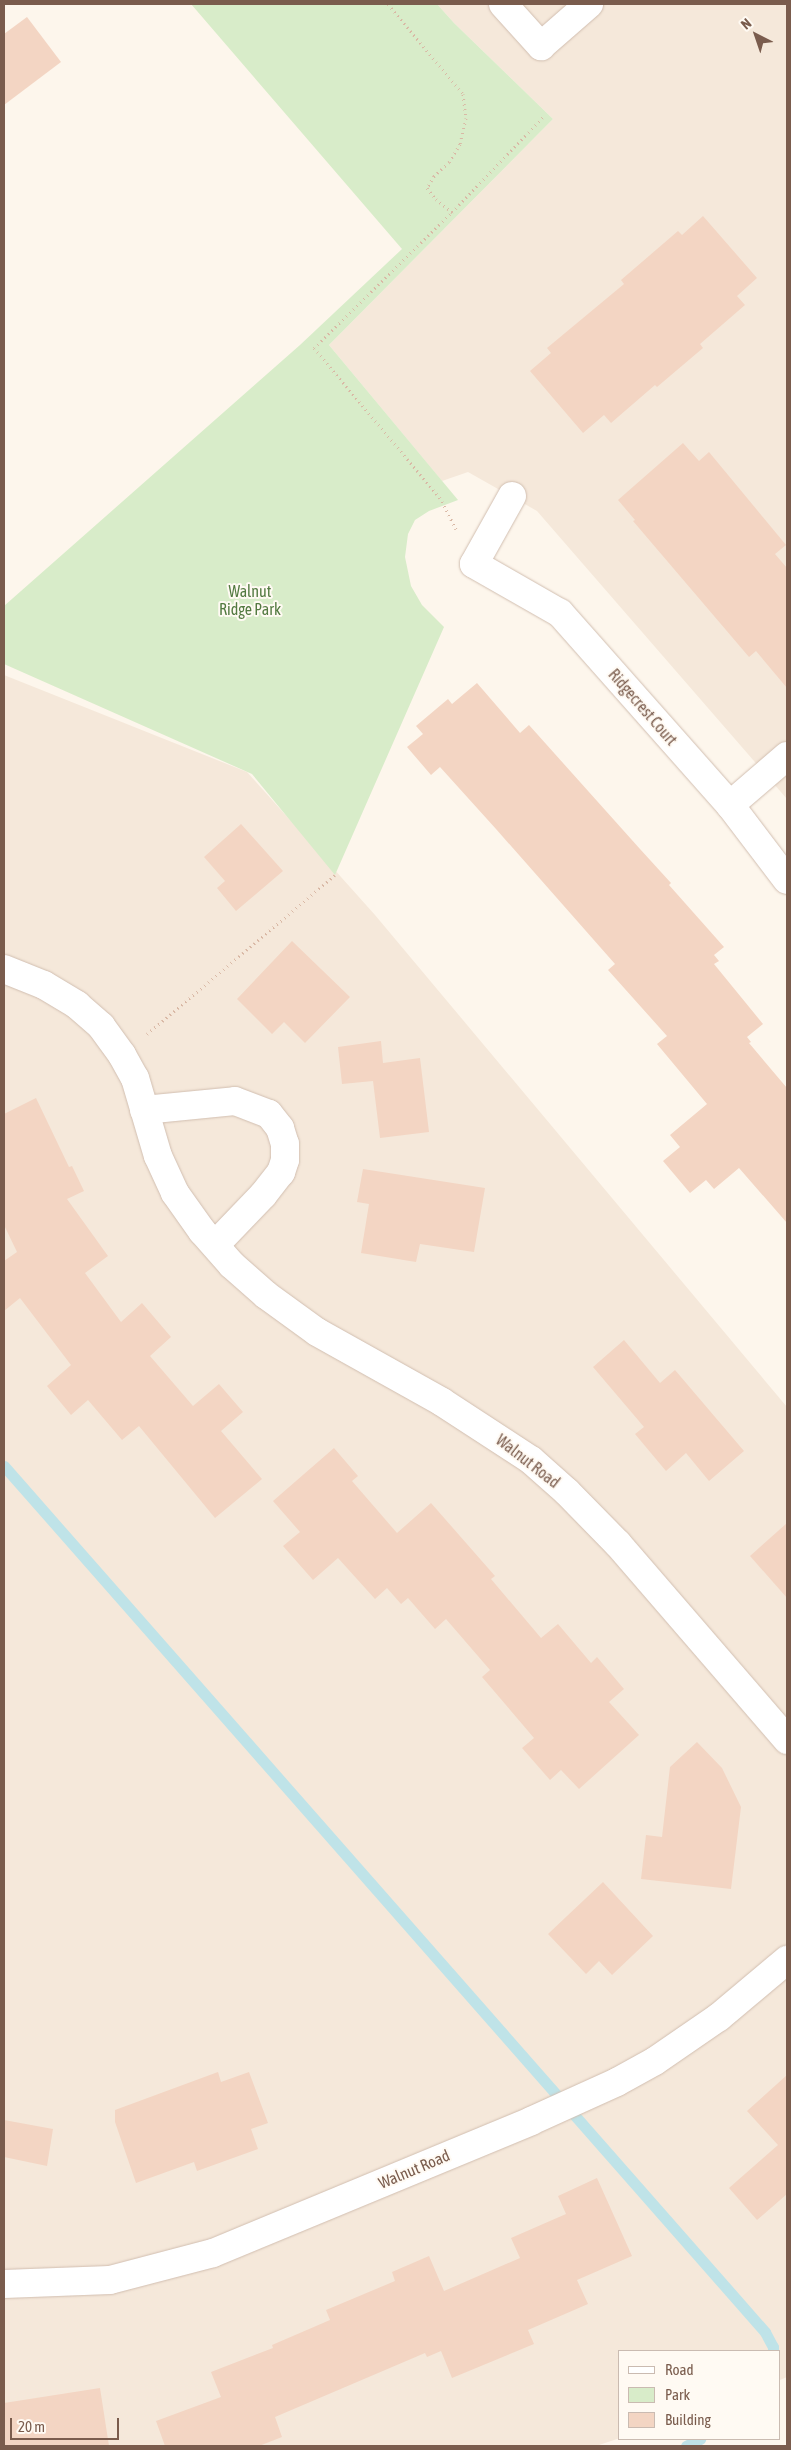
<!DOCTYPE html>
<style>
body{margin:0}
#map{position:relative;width:791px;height:2450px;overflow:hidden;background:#fdf6ec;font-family:"Asap Condensed",sans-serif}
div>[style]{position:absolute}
.residential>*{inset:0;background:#f5e8da}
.green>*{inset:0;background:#d8ecc9}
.stream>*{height:11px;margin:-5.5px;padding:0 5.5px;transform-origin:5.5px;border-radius:5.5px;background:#bfe3e8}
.building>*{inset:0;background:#f3d5c3}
.path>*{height:3px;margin-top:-1.5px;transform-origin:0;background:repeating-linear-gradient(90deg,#d9b8a5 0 1px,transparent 0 5px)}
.roads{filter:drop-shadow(0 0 1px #d1beb0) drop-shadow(0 0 1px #d1beb0)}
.minor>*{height:28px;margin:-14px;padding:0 14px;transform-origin:14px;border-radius:14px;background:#fff}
span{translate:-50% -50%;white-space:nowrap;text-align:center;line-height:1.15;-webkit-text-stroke:4px #fffaf3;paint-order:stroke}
.park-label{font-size:16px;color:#537a41}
.street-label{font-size:16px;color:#7a5c4d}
.frame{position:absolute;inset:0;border:5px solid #7a5c4d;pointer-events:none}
.legend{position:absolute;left:618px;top:2350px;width:162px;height:90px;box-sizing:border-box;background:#fffaf3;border:1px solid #cabbb1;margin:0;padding:6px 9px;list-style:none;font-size:15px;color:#7a5c4d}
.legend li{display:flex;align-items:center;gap:10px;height:25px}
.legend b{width:25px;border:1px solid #cabbb1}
.north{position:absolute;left:731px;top:10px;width:50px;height:50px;-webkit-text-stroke:4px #fffaf3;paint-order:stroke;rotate:319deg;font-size:14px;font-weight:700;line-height:20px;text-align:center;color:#7a5c4d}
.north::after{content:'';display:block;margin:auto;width:18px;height:22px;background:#7a5c4d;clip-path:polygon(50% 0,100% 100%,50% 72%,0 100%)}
.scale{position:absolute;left:10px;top:2418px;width:109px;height:22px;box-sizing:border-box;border:2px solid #7a5c4d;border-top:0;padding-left:6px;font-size:15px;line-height:18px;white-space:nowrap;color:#7a5c4d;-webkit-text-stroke:4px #fffaf3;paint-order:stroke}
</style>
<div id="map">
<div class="residential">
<i style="clip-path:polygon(437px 4px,787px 4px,787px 799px,537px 511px,468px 472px,442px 481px,329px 345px,553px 119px,454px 23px)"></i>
<i style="clip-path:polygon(4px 675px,247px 772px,375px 915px,787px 1407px,787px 2377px,780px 2380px,780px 2351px,620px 2351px,620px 2438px,596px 2446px,4px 2446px)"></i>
</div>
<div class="green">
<i style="clip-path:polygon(191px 4px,437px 4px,454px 23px,553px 119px,329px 345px,458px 500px,429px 511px,415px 520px,408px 534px,405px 557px,411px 586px,422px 605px,444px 627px,335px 875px,252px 774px,4px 664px,4px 606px,300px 345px,402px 249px)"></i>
</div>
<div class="stream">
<i style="left:4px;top:1466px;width:1153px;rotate:48.69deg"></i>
<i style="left:765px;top:2332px;width:17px;rotate:62deg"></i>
<i style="left:773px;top:2347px;width:4px;rotate:90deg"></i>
<i style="left:686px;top:2446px;width:16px;rotate:-27deg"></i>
</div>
<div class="building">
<i style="clip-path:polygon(27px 17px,61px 62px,4px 105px,4px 34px)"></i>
<i style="clip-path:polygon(703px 216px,757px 278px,737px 296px,745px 305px,700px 344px,703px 348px,657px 387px,655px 385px,611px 423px,604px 415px,583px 433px,530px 371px,551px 353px,547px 348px,624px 284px,621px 280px,678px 231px,682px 235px)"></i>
<i style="clip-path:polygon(683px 443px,699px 461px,709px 452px,786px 545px,775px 554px,787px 568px,787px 688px,756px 651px,749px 657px,633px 521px,635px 520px,618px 500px)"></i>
<i style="clip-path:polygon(477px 683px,520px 733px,529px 725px,640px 849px,671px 883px,669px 885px,724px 947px,714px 955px,719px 961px,714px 964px,763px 1024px,747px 1037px,751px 1042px,749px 1043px,787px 1088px,787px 1223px,739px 1168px,714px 1189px,706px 1180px,690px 1193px,663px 1161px,680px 1147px,670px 1135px,707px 1104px,657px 1044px,667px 1036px,608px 970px,615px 964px,496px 829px,440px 767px,431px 775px,407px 747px,423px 734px,416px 726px,448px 699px,452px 704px)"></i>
<i style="clip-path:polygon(241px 824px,283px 871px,236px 911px,217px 888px,225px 881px,204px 857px)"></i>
<i style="clip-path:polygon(292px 941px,350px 997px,305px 1043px,284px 1022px,272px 1034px,237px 999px)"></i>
<i style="clip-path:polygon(381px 1041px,383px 1063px,420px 1058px,429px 1132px,380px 1138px,373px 1081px,342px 1084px,338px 1047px)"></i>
<i style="clip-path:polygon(36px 1098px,69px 1167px,72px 1166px,84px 1191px,67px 1199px,108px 1256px,85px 1273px,121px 1322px,142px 1303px,171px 1337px,150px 1356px,193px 1406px,219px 1384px,243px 1412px,221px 1431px,262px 1479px,215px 1518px,139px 1426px,122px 1440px,88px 1400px,71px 1415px,47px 1386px,71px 1365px,20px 1298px,4px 1311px,4px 1261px,17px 1252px,4px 1225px,4px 1114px)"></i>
<i style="clip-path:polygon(363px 1169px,485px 1188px,474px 1252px,420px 1244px,416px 1262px,361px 1253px,369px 1204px,357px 1202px)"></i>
<i style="clip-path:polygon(624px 1340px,660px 1383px,675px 1370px,744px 1451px,709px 1481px,686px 1453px,666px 1471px,635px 1434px,644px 1427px,593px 1367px)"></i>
<i style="clip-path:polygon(334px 1448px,358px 1476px,352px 1481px,397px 1533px,431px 1503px,495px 1576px,491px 1579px,541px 1638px,558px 1624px,591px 1663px,597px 1657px,624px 1689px,609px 1702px,639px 1735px,579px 1789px,561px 1770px,550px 1780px,522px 1748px,534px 1738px,482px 1677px,490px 1670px,446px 1619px,435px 1629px,408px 1598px,401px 1604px,387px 1588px,375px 1599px,338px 1558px,313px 1580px,283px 1546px,300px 1532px,273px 1501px)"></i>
<i style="clip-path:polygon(787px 1523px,787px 1598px,750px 1556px)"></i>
<i style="clip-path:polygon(697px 1742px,722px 1768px,741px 1807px,731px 1889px,641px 1879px,646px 1835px,662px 1837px,670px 1767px)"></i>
<i style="clip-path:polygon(603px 1882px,653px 1936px,612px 1975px,599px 1961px,586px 1974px,548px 1934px)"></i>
<i style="clip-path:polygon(218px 2072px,221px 2082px,249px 2072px,268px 2123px,251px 2129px,258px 2149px,197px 2171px,194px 2162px,136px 2183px,115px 2122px,115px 2110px)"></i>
<i style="clip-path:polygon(787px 2075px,787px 2194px,757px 2220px,729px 2188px,778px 2145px,747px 2111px)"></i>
<i style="clip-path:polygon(4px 2120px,53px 2129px,47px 2166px,4px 2157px)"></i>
<i style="clip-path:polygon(597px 2178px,632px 2256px,577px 2280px,588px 2304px,528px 2330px,534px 2344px,452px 2378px,441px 2351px,427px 2357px,425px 2353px,275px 2417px,282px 2437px,259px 2446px,165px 2446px,156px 2421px,221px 2397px,211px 2372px,273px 2348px,272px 2345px,330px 2320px,326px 2310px,395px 2281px,392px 2272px,429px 2256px,444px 2291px,520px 2258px,511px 2238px,566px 2214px,558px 2196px)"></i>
<i style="clip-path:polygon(100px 2388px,109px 2446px,4px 2446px,4px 2403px)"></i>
</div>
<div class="path">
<i style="left:388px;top:4px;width:117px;rotate:50.2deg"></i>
<i style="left:463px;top:94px;width:24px;rotate:83deg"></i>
<i style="left:466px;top:118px;width:27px;rotate:103deg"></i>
<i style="left:460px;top:144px;width:21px;rotate:121deg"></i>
<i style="left:449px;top:162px;width:21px;rotate:137deg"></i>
<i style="left:434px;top:176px;width:14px;rotate:120deg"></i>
<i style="left:427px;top:188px;width:14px;rotate:51deg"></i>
<i style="left:436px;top:199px;width:21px;rotate:39deg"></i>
<i style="left:456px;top:529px;width:35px;rotate:-117deg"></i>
<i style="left:440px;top:498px;width:196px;rotate:-130deg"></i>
<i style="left:314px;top:348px;width:194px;rotate:-44.6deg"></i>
<i style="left:452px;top:212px;width:133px;rotate:-46.2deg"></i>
<i style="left:147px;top:1034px;width:246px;rotate:-40.2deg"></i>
</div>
<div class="roads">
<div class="minor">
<i style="left:503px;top:4px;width:57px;rotate:47.9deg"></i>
<i style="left:541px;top:46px;width:64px;rotate:-41.2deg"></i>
<i style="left:512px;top:496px;width:78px;rotate:119.2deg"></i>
<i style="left:474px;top:564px;width:99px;rotate:29.7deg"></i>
<i style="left:560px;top:613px;width:256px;rotate:48.5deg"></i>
<i style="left:730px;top:805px;width:94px;rotate:52.8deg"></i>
<i style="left:730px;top:805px;width:75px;rotate:-40.7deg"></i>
<i style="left:4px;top:969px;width:43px;rotate:21.8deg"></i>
<i style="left:44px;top:985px;width:39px;rotate:31deg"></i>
<i style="left:77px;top:1005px;width:32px;rotate:41deg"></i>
<i style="left:101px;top:1026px;width:36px;rotate:54deg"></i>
<i style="left:122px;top:1055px;width:26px;rotate:61deg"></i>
<i style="left:135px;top:1078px;width:81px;rotate:73.6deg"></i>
<i style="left:158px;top:1156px;width:41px;rotate:65.3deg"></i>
<i style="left:175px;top:1193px;width:47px;rotate:54.6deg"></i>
<i style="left:202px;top:1231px;width:45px;rotate:48.6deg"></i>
<i style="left:232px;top:1265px;width:45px;rotate:41.4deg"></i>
<i style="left:266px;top:1295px;width:63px;rotate:36deg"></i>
<i style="left:317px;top:1332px;width:143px;rotate:29.2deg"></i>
<i style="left:442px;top:1402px;width:106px;rotate:33.1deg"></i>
<i style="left:531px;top:1460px;width:48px;rotate:41.6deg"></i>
<i style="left:567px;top:1492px;width:73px;rotate:45.6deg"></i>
<i style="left:618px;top:1544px;width:259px;rotate:49.2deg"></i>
<i style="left:144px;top:1110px;width:91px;rotate:-5.6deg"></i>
<i style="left:235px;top:1101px;width:36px;rotate:21deg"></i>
<i style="left:269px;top:1114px;width:18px;rotate:52deg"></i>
<i style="left:280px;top:1128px;width:17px;rotate:73deg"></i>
<i style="left:285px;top:1144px;width:16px;rotate:90deg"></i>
<i style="left:285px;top:1160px;width:13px;rotate:108deg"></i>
<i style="left:281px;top:1172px;width:29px;rotate:128deg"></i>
<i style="left:263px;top:1195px;width:69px;rotate:133.8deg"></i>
<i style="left:4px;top:2284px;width:106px;rotate:-2.2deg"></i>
<i style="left:110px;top:2280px;width:106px;rotate:-14.7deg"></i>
<i style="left:213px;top:2253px;width:344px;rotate:-22.5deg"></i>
<i style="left:531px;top:2121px;width:94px;rotate:-24.4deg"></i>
<i style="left:617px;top:2082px;width:43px;rotate:-28.9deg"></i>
<i style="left:655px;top:2061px;width:78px;rotate:-34.5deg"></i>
<i style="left:719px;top:2017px;width:89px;rotate:-40deg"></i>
</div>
</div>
<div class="park-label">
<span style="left:250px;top:600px">Walnut<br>Ridge Park</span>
</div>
<div class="street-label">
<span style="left:643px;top:707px;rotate:49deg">Ridgecrest Court</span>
<span style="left:528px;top:1461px;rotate:38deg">Walnut Road</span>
<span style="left:414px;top:2169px;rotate:-23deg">Walnut Road</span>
</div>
<div class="frame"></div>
<ul class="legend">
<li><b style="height:6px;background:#fff"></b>Road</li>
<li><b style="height:14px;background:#d8ecc9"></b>Park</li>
<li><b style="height:14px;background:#f3d5c3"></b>Building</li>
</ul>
<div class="north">N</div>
<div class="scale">20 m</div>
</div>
